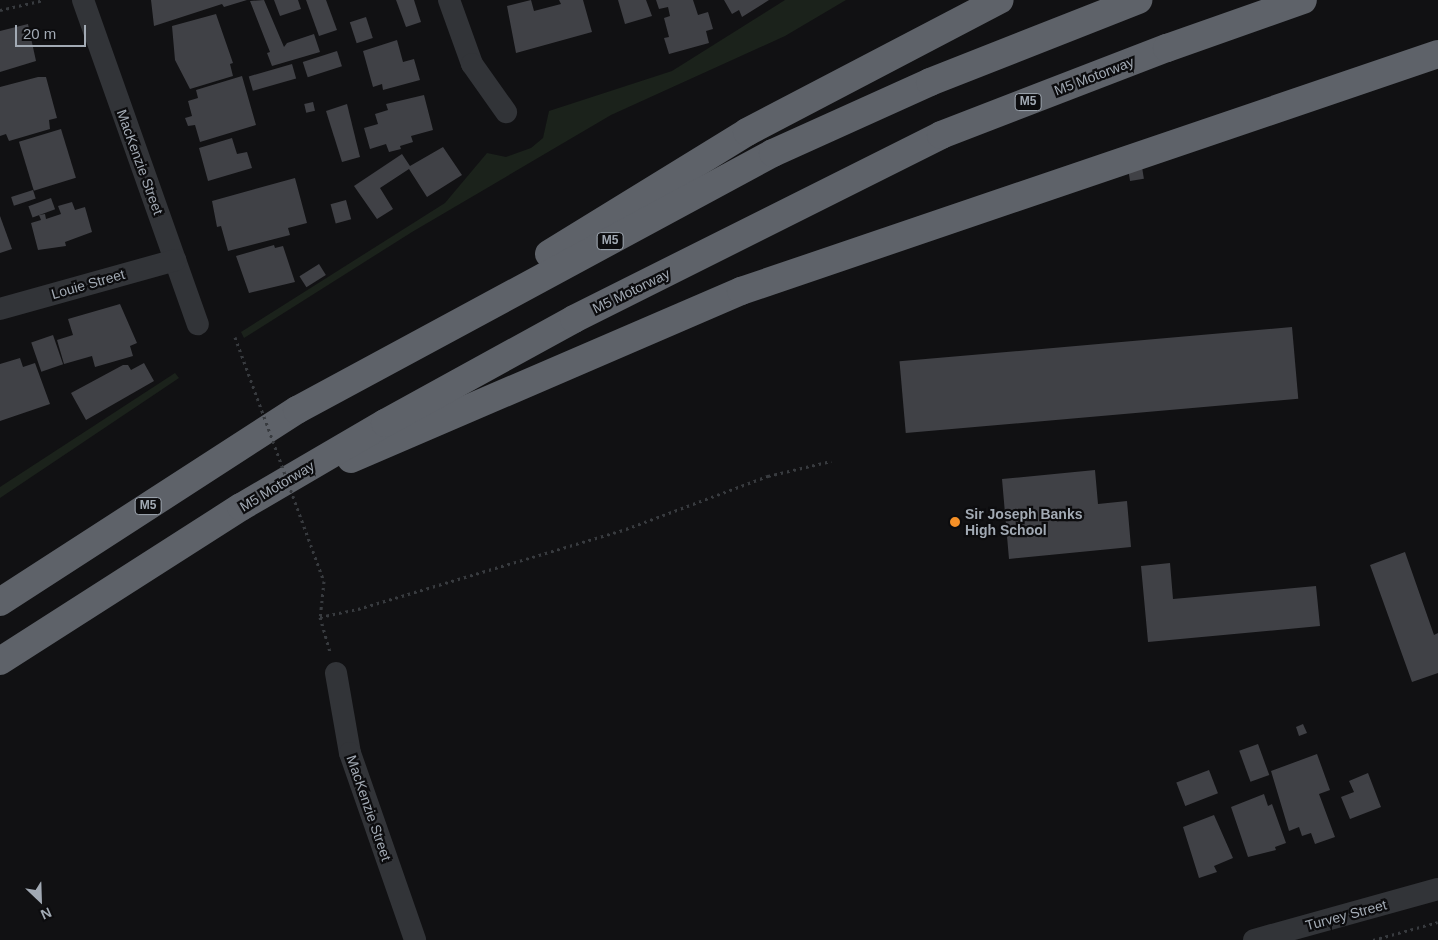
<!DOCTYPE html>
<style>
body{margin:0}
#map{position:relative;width:1438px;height:940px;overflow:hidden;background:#111113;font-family:Arial,sans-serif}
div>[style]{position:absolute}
.green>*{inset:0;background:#1b221b}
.building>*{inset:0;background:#404146;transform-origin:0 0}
.path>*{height:3px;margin-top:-1.5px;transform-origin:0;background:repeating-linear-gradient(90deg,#383b3f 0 2.5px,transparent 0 6.5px)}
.minor>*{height:22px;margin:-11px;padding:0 11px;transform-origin:11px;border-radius:11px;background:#323438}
.motorway>*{height:28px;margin:-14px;padding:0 14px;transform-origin:14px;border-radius:14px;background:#5e6269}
.path-bridge>*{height:3px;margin-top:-1.5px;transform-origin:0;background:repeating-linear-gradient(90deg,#383b3f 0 2.5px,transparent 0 6.5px)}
.dots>*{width:14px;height:14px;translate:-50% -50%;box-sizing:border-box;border:2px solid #0c0c0e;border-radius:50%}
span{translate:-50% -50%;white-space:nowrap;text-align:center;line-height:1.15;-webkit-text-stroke:4.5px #0c0c0e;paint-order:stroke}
.shield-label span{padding:1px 4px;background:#0c0c0e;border:1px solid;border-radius:4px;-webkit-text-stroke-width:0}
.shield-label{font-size:12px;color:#a2aab4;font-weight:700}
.street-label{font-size:14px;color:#a2aab4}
.poi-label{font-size:14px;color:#a2aab4;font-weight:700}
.left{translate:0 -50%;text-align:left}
.north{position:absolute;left:15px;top:875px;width:50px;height:50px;-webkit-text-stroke:4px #0c0c0e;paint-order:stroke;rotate:156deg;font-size:14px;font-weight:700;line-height:20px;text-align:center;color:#a2aab4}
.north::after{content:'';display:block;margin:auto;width:18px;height:22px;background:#a2aab4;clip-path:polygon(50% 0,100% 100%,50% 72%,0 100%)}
.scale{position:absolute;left:15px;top:25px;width:71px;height:22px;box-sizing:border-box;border:2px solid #a2aab4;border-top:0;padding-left:6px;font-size:15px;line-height:18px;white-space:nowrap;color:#a2aab4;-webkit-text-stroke:4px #0c0c0e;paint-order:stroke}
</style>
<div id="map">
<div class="green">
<i style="clip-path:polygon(785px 0,846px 0,785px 36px,611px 115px,412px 232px,244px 338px,241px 332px,445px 203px,487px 153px,506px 157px,531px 148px,543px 138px,549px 111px,672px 71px)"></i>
<i style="clip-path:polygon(175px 373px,179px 378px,0 498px,0 487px)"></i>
</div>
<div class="building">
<i style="clip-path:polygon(151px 0,247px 0,224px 7px,222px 4px,154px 26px)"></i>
<i style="clip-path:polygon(264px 0,284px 47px,287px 43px,314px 34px,320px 52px,272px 66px,267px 53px,270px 52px,250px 1px)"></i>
<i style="clip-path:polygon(274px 0,298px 0,301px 9px,280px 16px)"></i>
<i style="clip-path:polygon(306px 0,326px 0,337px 30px,319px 36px)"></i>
<i style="clip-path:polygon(396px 0,414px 0,421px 22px,406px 27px)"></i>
<i style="clip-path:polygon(531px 0,534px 11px,561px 4px,559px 0,583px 0,592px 32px,516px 53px,507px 6px)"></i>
<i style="clip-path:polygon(618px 0,646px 0,652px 16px,625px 24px)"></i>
<i style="clip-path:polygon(656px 0,693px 0,698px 15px,708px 12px,713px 29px,706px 31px,709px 43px,669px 54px,664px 38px,669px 37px,664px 18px,670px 16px,668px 7px,659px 9px)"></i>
<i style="clip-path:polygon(724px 0,769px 0,742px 17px,739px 10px,732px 14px)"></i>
<i style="clip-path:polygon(216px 14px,233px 63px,230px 64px,233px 76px,190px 89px,175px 60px,172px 26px)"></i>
<i style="left:366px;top:17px;width:22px;height:17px;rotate:72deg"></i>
<i style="clip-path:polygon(28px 24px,36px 61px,0 72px,0 31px)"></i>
<i style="clip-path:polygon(397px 40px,403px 62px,414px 59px,420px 80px,383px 90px,382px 84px,373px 87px,363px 51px)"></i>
<i style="left:337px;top:51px;width:16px;height:36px;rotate:72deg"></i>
<i style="left:292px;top:64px;width:15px;height:45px;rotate:74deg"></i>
<i style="clip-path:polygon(242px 76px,256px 125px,200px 142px,195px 125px,188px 126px,185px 118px,192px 116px,188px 101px,198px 98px,196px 90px)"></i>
<i style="clip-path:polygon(38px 77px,46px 77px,57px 118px,49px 120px,50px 129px,9px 141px,6px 134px,0 136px,0 87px)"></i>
<i style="clip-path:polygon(424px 95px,433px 130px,411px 136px,413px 142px,400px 146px,401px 149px,389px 152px,386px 144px,370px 149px,364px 128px,378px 124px,375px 114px,388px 110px,386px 104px)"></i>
<i style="left:313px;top:102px;width:9px;height:9px;rotate:77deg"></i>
<i style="clip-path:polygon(347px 104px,360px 157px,342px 162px,326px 111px)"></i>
<i style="left:61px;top:129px;width:51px;height:44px;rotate:73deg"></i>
<i style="clip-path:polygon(232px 138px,237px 154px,247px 152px,252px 168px,208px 181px,199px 148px)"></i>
<i style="clip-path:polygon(443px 147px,462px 175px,427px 197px,409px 169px,380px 188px,393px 209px,377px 219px,354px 186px,402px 154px,410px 166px)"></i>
<i style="left:1142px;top:167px;width:12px;height:14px;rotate:81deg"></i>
<i style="clip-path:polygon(295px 178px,307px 223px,288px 228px,290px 235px,228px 251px,221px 226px,217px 227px,212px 201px)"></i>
<i style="left:33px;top:190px;width:9px;height:23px;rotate:72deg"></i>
<i style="left:51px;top:198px;width:12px;height:24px;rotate:70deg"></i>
<i style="left:346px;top:200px;width:20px;height:16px;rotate:75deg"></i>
<i style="clip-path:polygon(72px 202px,75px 210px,85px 207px,92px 232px,65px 242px,66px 246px,38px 250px,31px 223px,41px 220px,39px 215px,45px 214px,46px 219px,61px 214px,58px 206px)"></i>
<i style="clip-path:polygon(0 216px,12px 249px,0 253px)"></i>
<i style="clip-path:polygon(274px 245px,275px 248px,283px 246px,295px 282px,249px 293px,236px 256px)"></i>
<i style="left:319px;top:264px;width:13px;height:23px;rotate:58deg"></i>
<i style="clip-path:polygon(120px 304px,137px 343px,130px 346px,133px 356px,95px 367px,92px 356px,64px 364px,57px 340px,73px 335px,68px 319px)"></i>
<i style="left:1292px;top:327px;width:72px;height:394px;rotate:85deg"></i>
<i style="left:53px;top:335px;width:31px;height:23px;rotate:71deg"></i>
<i style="clip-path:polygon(20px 358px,23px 367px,35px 363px,50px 404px,0 421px,0 364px)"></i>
<i style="clip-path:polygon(144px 363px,154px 381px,86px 420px,71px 393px,123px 365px,128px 365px,131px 370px)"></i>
<i style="clip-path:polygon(1095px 470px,1098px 504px,1127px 501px,1131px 547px,1009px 559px,1002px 479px)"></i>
<i style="clip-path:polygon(1405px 552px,1434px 635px,1438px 633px,1438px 673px,1412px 682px,1370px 565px)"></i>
<i style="clip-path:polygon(1170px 563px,1173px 599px,1316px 586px,1320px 626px,1148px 642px,1141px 566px)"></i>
<i style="clip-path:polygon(1303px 724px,1307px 733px,1299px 736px,1296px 727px)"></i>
<i style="left:1258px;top:744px;width:33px;height:20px;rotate:70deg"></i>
<i style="clip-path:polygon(1317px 754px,1330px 790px,1319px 794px,1335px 837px,1315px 844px,1311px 833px,1302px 836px,1299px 827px,1289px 831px,1271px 771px)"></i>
<i style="left:1209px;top:770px;width:25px;height:35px;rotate:69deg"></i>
<i style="clip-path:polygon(1368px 773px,1381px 807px,1350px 819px,1341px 797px,1354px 792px,1349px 781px)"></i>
<i style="clip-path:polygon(1264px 794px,1268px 806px,1272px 804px,1286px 843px,1275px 847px,1276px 850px,1248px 857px,1231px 807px)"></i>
<i style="clip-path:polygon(1214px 815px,1233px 858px,1214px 866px,1217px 872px,1199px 878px,1183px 827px)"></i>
</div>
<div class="path">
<i style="left:0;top:10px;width:45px;rotate:-12.8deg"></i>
<i style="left:324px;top:581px;width:36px;rotate:96deg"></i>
<i style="left:320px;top:617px;width:36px;rotate:74deg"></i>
<i style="left:320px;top:617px;width:39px;rotate:-12deg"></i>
<i style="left:358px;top:609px;width:280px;rotate:-16.6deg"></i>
<i style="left:626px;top:529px;width:152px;rotate:-20.5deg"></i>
<i style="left:768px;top:476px;width:65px;rotate:-13.4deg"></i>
<i style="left:1373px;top:940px;width:67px;rotate:-15.5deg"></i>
</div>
<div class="minor">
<i style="left:83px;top:0;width:344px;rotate:70.5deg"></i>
<i style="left:449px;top:0;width:68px;rotate:70.2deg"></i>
<i style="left:472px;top:64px;width:59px;rotate:54.7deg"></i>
<i style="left:0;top:309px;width:182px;rotate:-15.6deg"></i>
<i style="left:336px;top:673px;width:81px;rotate:80.1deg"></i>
<i style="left:350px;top:753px;width:198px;rotate:70.8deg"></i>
<i style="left:1254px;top:940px;width:191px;rotate:-15.5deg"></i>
</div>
<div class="motorway">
<i style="left:549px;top:254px;width:233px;rotate:-31.6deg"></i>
<i style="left:747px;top:132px;width:285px;rotate:-27.6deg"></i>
<i style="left:351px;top:459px;width:425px;rotate:-23.3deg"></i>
<i style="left:741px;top:291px;width:736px;rotate:-18.78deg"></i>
<i style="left:0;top:602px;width:354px;rotate:-32.9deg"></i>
<i style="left:297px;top:410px;width:541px;rotate:-28.37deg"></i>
<i style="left:773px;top:153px;width:172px;rotate:-24.3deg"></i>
<i style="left:930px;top:82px;width:224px;rotate:-21.5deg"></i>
<i style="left:0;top:661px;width:286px;rotate:-32.6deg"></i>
<i style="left:241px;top:507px;width:167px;rotate:-30.3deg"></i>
<i style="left:385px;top:423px;width:216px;rotate:-28.8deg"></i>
<i style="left:574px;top:319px;width:411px;rotate:-26.6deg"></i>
<i style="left:941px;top:135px;width:242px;rotate:-21.1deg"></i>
<i style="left:1167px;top:48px;width:144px;rotate:-19.4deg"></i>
</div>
<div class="path-bridge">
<i style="left:235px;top:337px;width:260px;rotate:70deg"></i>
</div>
<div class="dots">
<i style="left:955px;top:522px;background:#f59027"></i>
</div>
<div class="shield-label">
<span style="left:1028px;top:102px">M5</span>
<span style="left:610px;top:241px">M5</span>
<span style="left:148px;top:506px">M5</span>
</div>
<div class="street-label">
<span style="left:1094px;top:76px;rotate:-21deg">M5 Motorway</span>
<span style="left:140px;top:162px;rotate:70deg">MacKenzie Street</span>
<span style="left:88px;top:284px;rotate:-16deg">Louie Street</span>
<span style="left:631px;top:291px;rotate:-26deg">M5 Motorway</span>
<span style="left:277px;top:486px;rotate:-31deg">M5 Motorway</span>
<span style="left:369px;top:808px;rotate:71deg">MacKenzie Street</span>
<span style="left:1346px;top:915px;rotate:-15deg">Turvey Street</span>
</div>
<div class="poi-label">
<span class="left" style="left:965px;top:522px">Sir Joseph Banks<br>High School</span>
</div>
<div class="north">N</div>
<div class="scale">20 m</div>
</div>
